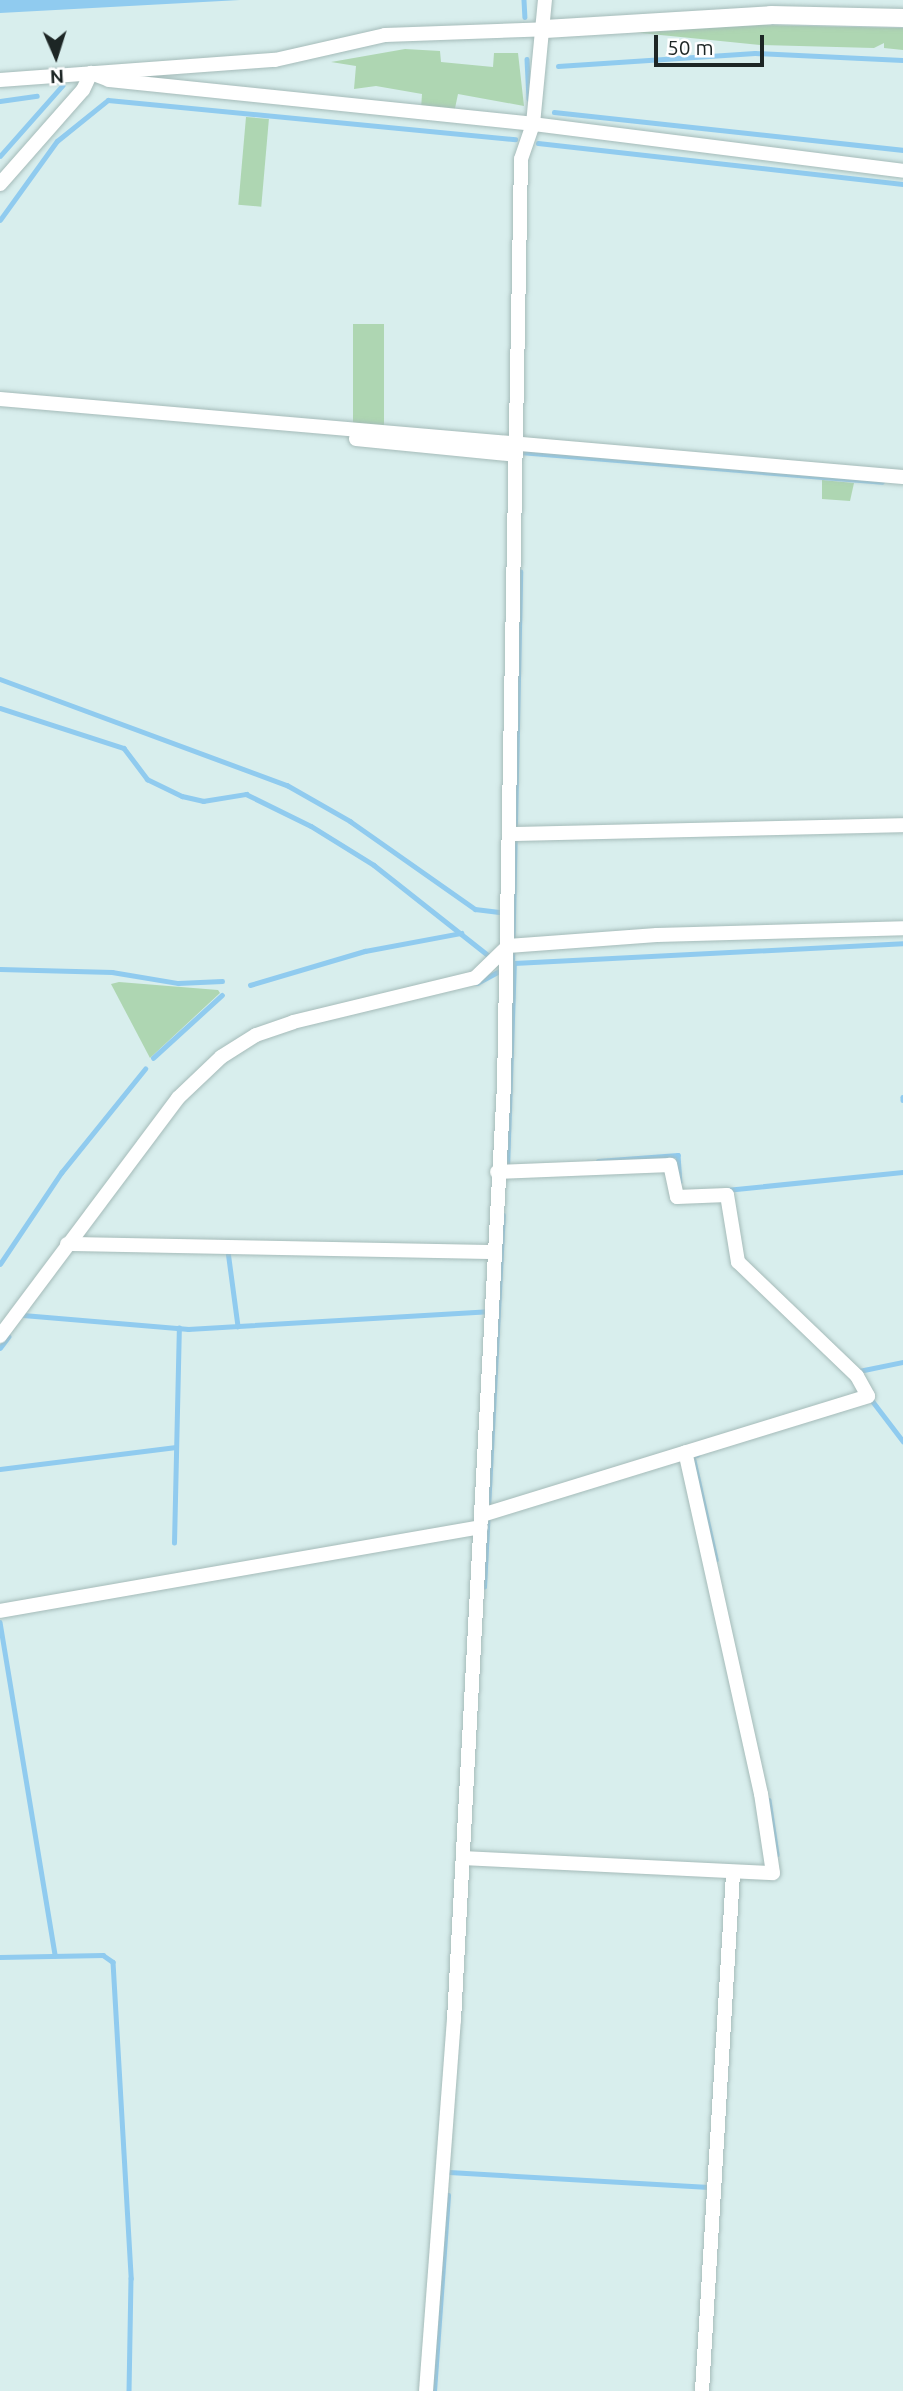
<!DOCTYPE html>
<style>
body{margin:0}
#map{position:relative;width:903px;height:2391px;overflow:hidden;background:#d8eeed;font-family:Ubuntu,sans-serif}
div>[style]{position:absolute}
.green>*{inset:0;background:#aed6b2;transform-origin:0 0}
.water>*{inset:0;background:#90cbef}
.stream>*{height:4.5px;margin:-2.25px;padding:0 2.25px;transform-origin:2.25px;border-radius:2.25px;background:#90cbef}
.roads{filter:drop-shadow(0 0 2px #a5bbb9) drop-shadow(0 0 2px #a5bbb9)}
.minor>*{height:14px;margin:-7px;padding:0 7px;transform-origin:7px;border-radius:7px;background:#fff}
.tertiary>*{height:18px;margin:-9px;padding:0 9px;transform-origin:9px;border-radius:9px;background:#fff}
span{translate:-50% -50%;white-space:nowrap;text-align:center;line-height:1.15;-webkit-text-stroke:5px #fff;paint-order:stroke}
.north{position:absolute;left:21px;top:21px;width:70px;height:70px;-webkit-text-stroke:5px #fff;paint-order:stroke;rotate:177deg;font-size:19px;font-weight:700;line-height:28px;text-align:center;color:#1d2625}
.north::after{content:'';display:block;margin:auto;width:24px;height:32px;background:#1d2625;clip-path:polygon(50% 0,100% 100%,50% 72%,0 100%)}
.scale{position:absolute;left:654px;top:35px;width:110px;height:32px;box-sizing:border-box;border:4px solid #1d2625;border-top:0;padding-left:9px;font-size:21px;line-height:24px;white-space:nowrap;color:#1d2625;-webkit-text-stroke:5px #fff;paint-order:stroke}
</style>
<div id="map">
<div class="green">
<i style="clip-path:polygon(762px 25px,903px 28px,903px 50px,884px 48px,884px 43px,874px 48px,760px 45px,631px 32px)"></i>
<i style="clip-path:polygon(405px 49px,440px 51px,441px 62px,493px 67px,494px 53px,518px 53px,524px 106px,458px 94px,454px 113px,421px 109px,422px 94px,376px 86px,354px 89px,356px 66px,331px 62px)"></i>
<i style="left:246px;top:117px;width:23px;height:88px;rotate:5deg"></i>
<i style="left:353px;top:324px;width:31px;height:102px"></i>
<i style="clip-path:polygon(822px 480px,854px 483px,850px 501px,822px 499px)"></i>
<i style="clip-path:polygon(119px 982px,218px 990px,220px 993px,150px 1058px,111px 984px)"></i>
</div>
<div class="water">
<i style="clip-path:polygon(0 0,240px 0,0 13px)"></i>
</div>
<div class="stream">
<i style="left:524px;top:0;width:17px;rotate:87deg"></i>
<i style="left:527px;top:59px;width:40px;rotate:87.1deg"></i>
<i style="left:558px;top:66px;width:197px;rotate:-3.8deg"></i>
<i style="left:755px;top:53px;width:148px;rotate:2.7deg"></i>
<i style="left:0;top:101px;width:37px;rotate:-8deg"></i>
<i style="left:554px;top:112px;width:351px;rotate:6.2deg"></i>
<i style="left:538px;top:143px;width:367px;rotate:6.4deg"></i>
<i style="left:0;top:156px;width:94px;rotate:-48.5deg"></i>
<i style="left:0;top:220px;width:97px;rotate:-54.2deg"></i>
<i style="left:57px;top:141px;width:65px;rotate:-38.8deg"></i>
<i style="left:108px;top:100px;width:409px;rotate:5.5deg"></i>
<i style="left:520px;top:452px;width:363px;rotate:4.7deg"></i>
<i style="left:0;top:679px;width:306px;rotate:20.3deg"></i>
<i style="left:287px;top:785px;width:73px;rotate:29.7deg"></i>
<i style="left:350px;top:821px;width:153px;rotate:35.1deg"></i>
<i style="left:475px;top:909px;width:24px;rotate:7deg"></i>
<i style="left:0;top:708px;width:130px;rotate:17.9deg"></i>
<i style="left:124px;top:748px;width:39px;rotate:53deg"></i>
<i style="left:147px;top:779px;width:39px;rotate:26deg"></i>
<i style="left:182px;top:796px;width:22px;rotate:13deg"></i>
<i style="left:203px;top:801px;width:44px;rotate:-9.2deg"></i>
<i style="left:246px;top:794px;width:72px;rotate:26.2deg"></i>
<i style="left:311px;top:826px;width:74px;rotate:31.8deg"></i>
<i style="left:374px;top:865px;width:152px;rotate:38.3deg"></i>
<i style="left:512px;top:964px;width:392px;rotate:-88.8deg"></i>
<i style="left:0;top:969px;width:112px;rotate:1.5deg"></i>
<i style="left:112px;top:972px;width:67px;rotate:9.5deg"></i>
<i style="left:178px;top:983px;width:44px;rotate:-2.6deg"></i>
<i style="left:477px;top:983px;width:27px;rotate:-28deg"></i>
<i style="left:250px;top:985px;width:120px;rotate:-16.5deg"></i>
<i style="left:365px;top:951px;width:98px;rotate:-10.6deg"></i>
<i style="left:153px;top:1058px;width:93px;rotate:-42.4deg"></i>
<i style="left:903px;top:1097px;width:3px;rotate:90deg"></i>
<i style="left:598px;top:1161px;width:80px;rotate:-4.3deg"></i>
<i style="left:678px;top:1155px;width:27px;rotate:86deg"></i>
<i style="left:507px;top:1169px;width:206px;rotate:-88.1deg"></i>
<i style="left:514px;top:963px;width:390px;rotate:-2.9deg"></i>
<i style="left:726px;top:1190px;width:178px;rotate:-5.8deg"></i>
<i style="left:228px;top:1251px;width:76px;rotate:82.4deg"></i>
<i style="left:0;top:1264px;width:110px;rotate:-56.2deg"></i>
<i style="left:61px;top:1173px;width:134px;rotate:-51.1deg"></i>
<i style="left:23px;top:1315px;width:166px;rotate:4.8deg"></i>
<i style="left:188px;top:1329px;width:300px;rotate:-3.4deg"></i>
<i style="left:0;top:1348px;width:14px;rotate:-54deg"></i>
<i style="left:859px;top:1371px;width:45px;rotate:-11.6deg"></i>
<i style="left:871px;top:1399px;width:53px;rotate:52.7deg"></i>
<i style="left:698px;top:1455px;width:5px;rotate:169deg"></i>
<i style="left:693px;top:1456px;width:106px;rotate:77.4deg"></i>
<i style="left:0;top:1469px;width:177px;rotate:-7.1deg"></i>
<i style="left:174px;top:1543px;width:215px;rotate:-88.7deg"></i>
<i style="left:484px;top:1587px;width:372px;rotate:-87.1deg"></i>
<i style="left:0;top:1622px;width:338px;rotate:80.6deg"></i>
<i style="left:769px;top:1800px;width:55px;rotate:81.6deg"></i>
<i style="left:0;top:1957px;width:103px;rotate:-1.1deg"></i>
<i style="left:103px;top:1955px;width:12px;rotate:35deg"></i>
<i style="left:113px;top:1962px;width:317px;rotate:86.7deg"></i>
<i style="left:131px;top:2278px;width:113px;rotate:91deg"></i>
<i style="left:449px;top:2172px;width:260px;rotate:3.3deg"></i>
<i style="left:434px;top:2391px;width:196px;rotate:-85.9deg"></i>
</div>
<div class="roads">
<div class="minor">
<i style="left:0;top:80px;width:276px;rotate:-4.2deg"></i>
<i style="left:275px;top:60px;width:113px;rotate:-12.8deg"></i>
<i style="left:385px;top:35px;width:160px;rotate:-2.1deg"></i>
<i style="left:0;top:184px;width:125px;rotate:-48.6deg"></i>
<i style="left:83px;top:90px;width:19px;rotate:-65deg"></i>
<i style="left:91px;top:73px;width:19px;rotate:21deg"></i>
<i style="left:109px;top:80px;width:426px;rotate:5.9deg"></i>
<i style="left:533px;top:124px;width:373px;rotate:7.2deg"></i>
<i style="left:0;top:399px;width:906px;rotate:4.94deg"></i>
<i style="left:356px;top:439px;width:160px;rotate:5.7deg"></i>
<i style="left:511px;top:834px;width:392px;rotate:-1.3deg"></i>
<i style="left:67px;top:1244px;width:428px;rotate:1.1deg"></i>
<i style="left:0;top:1336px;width:297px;rotate:-53.2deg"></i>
<i style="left:178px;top:1098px;width:59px;rotate:-43.6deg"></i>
<i style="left:221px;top:1057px;width:41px;rotate:-32.2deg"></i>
<i style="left:256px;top:1035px;width:39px;rotate:-19deg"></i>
<i style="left:293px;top:1022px;width:187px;rotate:-13.6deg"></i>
<i style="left:475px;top:978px;width:46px;rotate:-44.1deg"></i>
<i style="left:508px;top:946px;width:149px;rotate:-4.2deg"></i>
<i style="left:657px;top:935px;width:246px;rotate:-1.6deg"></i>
<i style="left:482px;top:1515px;width:404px;rotate:-17.1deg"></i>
<i style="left:868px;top:1396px;width:23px;rotate:-119deg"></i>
<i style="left:857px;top:1376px;width:165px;rotate:-136.2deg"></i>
<i style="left:738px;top:1262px;width:68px;rotate:-99.3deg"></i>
<i style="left:727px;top:1195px;width:50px;rotate:177.7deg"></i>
<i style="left:677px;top:1197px;width:33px;rotate:-102deg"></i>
<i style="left:670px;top:1165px;width:173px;rotate:177.7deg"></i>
<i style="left:0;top:1611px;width:488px;rotate:-9.9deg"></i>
<i style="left:464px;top:1858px;width:309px;rotate:2.8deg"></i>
<i style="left:773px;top:1873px;width:80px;rotate:-98.6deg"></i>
<i style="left:761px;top:1794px;width:350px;rotate:-102.5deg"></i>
<i style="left:426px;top:2391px;width:372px;rotate:-85.7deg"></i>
<i style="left:454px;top:2020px;width:935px;rotate:-86.94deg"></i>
<i style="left:504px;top:1086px;width:927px;rotate:-88.95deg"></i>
<i style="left:521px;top:159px;width:37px;rotate:-71deg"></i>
<i style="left:533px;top:124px;width:125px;rotate:-84.5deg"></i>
<i style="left:702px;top:2391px;width:518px;rotate:-86.57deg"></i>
</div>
<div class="tertiary">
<i style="left:545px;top:29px;width:226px;rotate:-3.5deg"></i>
<i style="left:771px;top:15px;width:132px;rotate:1.3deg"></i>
</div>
</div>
<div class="north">N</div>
<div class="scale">50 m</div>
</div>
